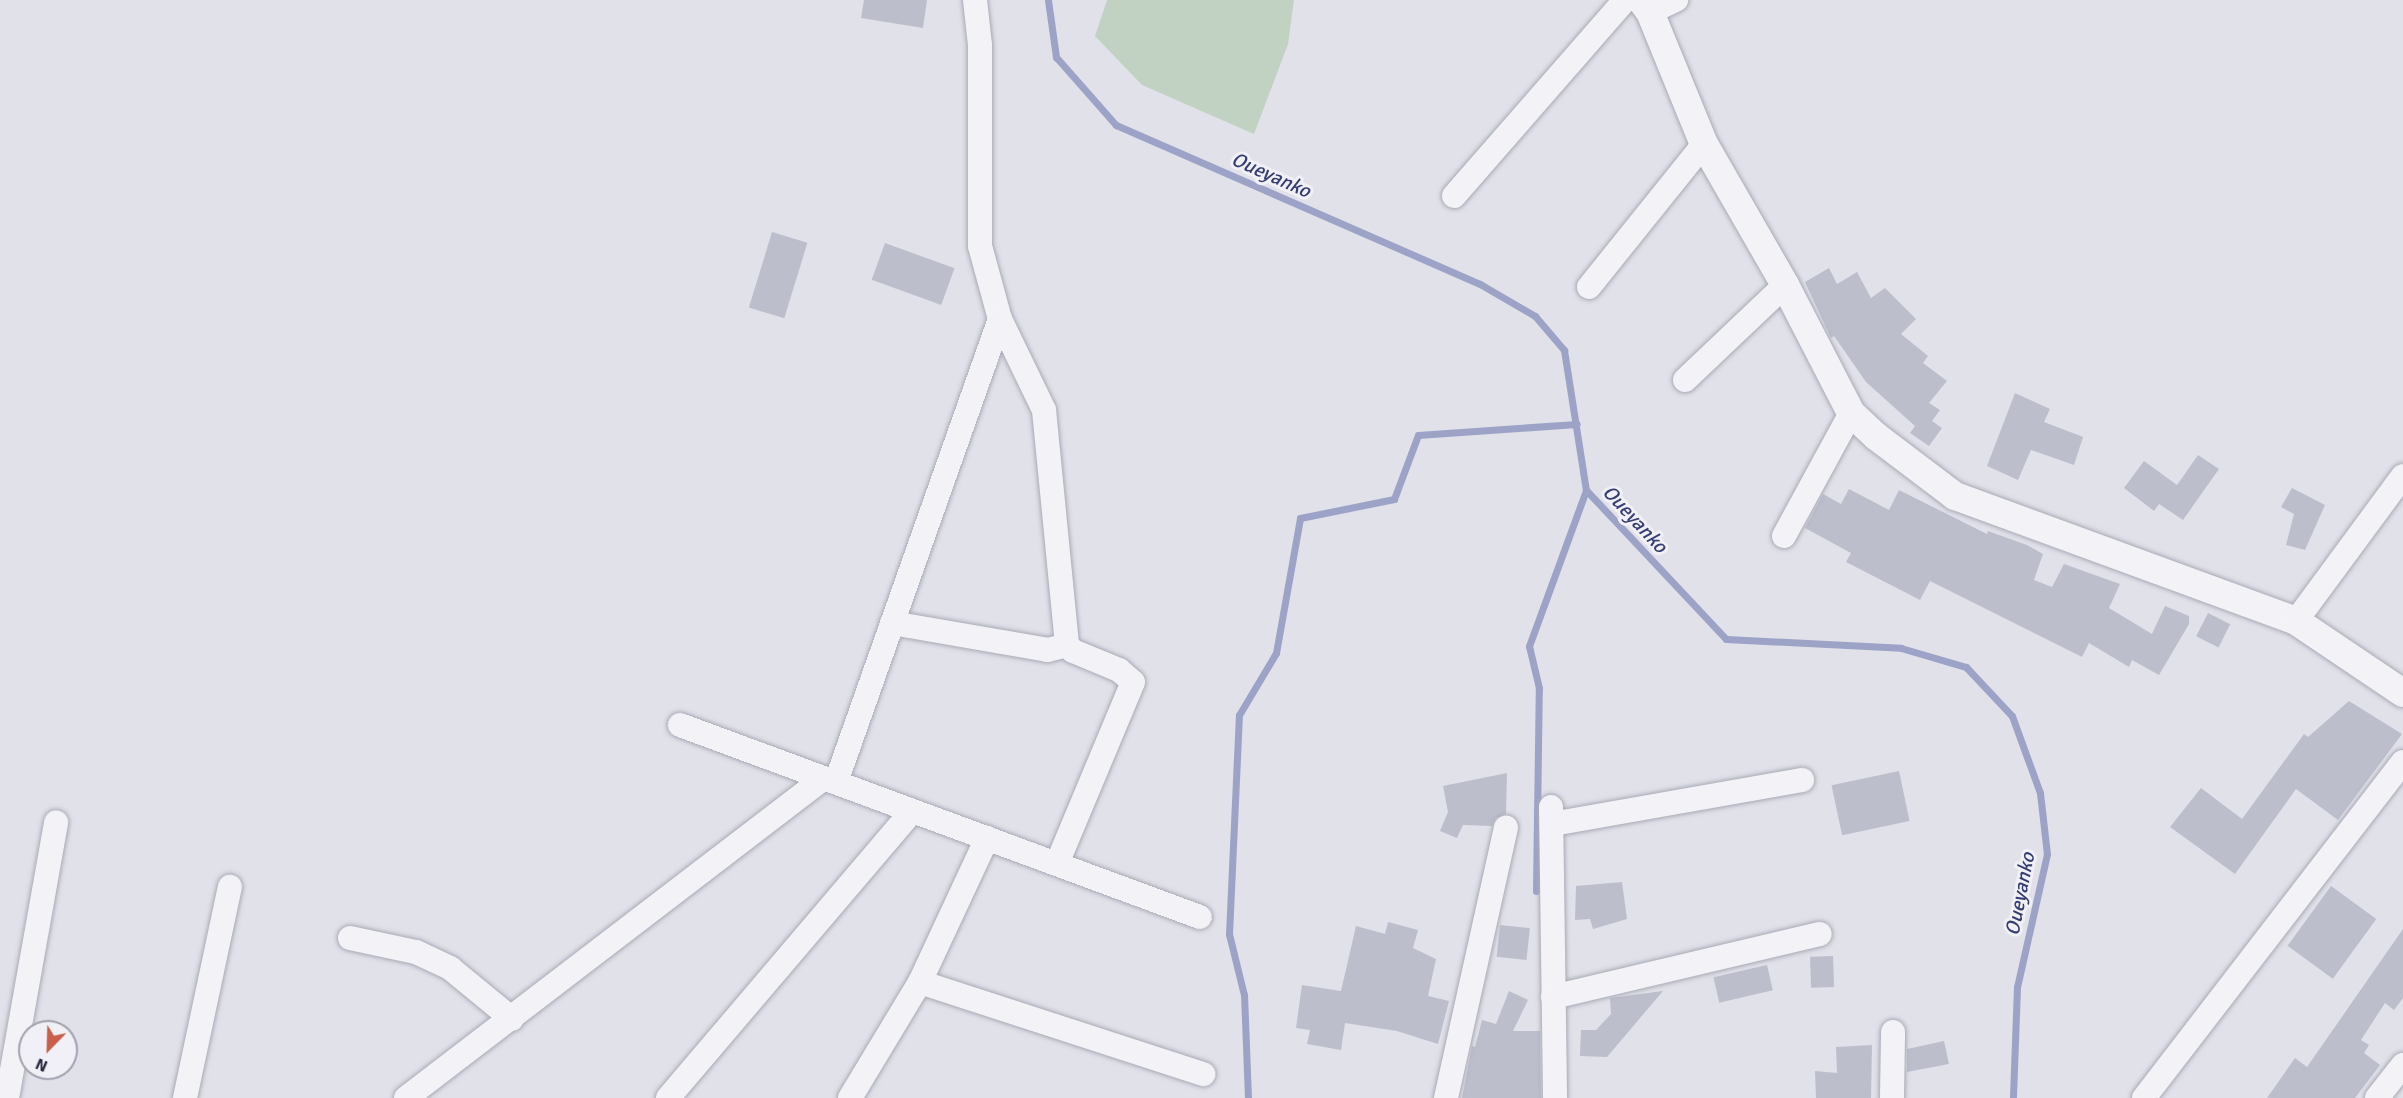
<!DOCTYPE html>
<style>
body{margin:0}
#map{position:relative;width:2403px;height:1098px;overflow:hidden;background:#e0e1e9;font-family:Signika,sans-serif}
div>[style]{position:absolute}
.green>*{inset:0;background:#c1d2c3}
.stream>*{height:7px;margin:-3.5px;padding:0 3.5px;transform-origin:3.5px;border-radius:3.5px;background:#9ca3c7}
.building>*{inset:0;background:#bdbecb;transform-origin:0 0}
.roads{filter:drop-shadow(0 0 2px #a9aab6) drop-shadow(0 0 2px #a9aab6)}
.minor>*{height:24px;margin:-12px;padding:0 12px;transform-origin:12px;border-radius:12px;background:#f3f3f7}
.tertiary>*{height:28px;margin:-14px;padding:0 14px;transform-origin:14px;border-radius:14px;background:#f3f3f7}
span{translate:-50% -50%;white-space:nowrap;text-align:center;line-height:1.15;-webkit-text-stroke:6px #f0f0f6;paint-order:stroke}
.water-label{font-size:20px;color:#353d72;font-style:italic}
.north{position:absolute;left:18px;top:1020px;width:60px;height:60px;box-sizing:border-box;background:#f0f0f6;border:2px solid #a0a1ad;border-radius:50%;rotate:203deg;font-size:16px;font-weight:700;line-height:24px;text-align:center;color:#292a3f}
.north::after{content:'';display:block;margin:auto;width:21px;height:27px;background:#c95f4a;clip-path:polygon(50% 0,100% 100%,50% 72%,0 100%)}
</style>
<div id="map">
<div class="green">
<i style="clip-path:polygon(1107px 0,1294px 0,1288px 44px,1254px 134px,1142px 85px,1095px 36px)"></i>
</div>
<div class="stream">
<i style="left:1048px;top:0;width:58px;rotate:82deg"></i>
<i style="left:1056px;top:57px;width:91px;rotate:48.6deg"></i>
<i style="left:1116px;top:125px;width:397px;rotate:23.6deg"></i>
<i style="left:1480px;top:284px;width:64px;rotate:30.2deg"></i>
<i style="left:1535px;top:316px;width:45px;rotate:49.5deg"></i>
<i style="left:1564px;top:350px;width:142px;rotate:81.1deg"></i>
<i style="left:1586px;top:490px;width:204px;rotate:46.8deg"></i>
<i style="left:1726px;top:639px;width:175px;rotate:2.9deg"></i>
<i style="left:1901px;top:648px;width:68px;rotate:16.3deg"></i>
<i style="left:1966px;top:667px;width:67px;rotate:46.8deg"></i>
<i style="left:2012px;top:716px;width:82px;rotate:70deg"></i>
<i style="left:2040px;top:793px;width:61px;rotate:83.5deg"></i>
<i style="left:2047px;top:854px;width:136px;rotate:102.7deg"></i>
<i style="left:2017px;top:987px;width:111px;rotate:92.1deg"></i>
<i style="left:1536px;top:891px;width:203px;rotate:-89.2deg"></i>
<i style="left:1539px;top:688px;width:43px;rotate:-103.4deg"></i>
<i style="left:1529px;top:646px;width:166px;rotate:-69.9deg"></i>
<i style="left:1248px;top:1098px;width:103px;rotate:-92.2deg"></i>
<i style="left:1244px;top:995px;width:63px;rotate:-103.8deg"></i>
<i style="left:1229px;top:934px;width:219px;rotate:-87.4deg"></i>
<i style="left:1239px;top:715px;width:72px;rotate:-59.2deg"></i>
<i style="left:1276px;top:653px;width:137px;rotate:-79.9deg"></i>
<i style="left:1300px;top:518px;width:96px;rotate:-11.4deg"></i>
<i style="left:1394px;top:499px;width:68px;rotate:-69.4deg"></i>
<i style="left:1418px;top:435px;width:159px;rotate:-4deg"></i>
</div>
<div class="building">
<i style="clip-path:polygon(864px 0,927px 0,923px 28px,861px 18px)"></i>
<i style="left:772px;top:232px;width:37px;height:79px;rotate:17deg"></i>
<i style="left:885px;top:243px;width:74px;height:39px;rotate:20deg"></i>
<i style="clip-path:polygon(1829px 268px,1837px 284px,1857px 272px,1871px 298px,1885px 288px,1916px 319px,1901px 334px,1928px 356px,1923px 363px,1947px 381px,1929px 403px,1940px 410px,1932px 421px,1942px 428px,1929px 446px,1910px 433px,1915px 426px,1866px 382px,1834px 336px,1831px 338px,1805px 282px)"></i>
<i style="clip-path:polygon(2015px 393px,2050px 409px,2044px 422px,2083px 437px,2074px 465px,2031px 450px,2018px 480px,1987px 466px)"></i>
<i style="clip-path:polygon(2198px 455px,2219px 469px,2183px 520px,2159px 504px,2154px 511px,2124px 488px,2144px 461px,2177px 485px)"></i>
<i style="clip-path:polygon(2292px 488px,2325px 505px,2305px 550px,2286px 545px,2294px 514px,2281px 507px)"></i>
<i style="clip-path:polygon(1849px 489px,1889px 510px,1899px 490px,1987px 534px,1988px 531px,2027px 545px,2043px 554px,2034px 580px,2052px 587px,2064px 564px,2120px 584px,2109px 608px,2152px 634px,2165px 606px,2189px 616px,2189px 624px,2159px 675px,2132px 660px,2129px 667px,2089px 643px,2082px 657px,1930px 581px,1920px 600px,1846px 562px,1851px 553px,1805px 528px,1823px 494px,1841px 504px)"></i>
<i style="left:2208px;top:613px;width:25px;height:26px;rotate:27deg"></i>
<i style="clip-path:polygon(2349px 701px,2402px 734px,2338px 820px,2296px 789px,2235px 874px,2170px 827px,2201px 788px,2242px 819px,2304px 734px,2308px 737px)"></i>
<i style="left:1899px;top:771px;width:51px;height:69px;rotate:78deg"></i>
<i style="clip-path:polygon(1507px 773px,1506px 814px,1496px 818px,1492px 826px,1463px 825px,1457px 838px,1440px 831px,1448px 812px,1443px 786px)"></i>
<i style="clip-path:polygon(1622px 882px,1627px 919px,1593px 929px,1590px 919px,1575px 920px,1576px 886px)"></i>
<i style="left:2331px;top:886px;width:56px;height:74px;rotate:36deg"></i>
<i style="clip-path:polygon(1388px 922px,1418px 930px,1413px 948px,1436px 959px,1428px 996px,1449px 1001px,1438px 1044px,1397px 1031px,1345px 1023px,1341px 1050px,1307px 1044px,1310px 1030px,1296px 1028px,1302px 985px,1341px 991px,1356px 926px,1385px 934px)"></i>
<i style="left:1500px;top:925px;width:30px;height:32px;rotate:6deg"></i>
<i style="clip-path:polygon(2403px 929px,2403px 998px,2394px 1010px,2385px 1003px,2361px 1040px,2369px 1045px,2364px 1053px,2380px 1065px,2355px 1098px,2267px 1098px,2295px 1058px,2307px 1067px)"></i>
<i style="left:1833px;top:956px;width:31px;height:23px;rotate:88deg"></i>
<i style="left:1767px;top:965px;width:26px;height:55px;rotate:77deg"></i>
<i style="clip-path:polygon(1509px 991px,1528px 1000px,1513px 1031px,1540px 1031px,1541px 1098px,1462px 1098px,1472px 1046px,1475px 1047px,1482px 1020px,1496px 1024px)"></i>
<i style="clip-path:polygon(1663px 991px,1607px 1057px,1580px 1056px,1581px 1030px,1596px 1030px,1611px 1014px,1610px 998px)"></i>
<i style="clip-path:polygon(1944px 1041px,1949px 1064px,1907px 1072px,1907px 1049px)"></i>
<i style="clip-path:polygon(1872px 1045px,1871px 1098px,1816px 1098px,1815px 1071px,1837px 1073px,1836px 1047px)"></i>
</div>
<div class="roads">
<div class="minor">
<i style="left:975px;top:0;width:45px;rotate:83.7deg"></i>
<i style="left:980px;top:45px;width:201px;rotate:90deg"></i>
<i style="left:980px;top:246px;width:76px;rotate:74.7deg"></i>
<i style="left:1000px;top:319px;width:101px;rotate:64.2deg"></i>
<i style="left:1044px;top:410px;width:236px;rotate:84.4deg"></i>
<i style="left:1067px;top:645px;width:8px;rotate:45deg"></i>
<i style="left:1073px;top:651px;width:50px;rotate:22.4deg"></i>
<i style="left:1119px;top:670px;width:18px;rotate:41deg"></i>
<i style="left:1133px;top:682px;width:197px;rotate:112.7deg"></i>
<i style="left:1650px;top:12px;width:29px;rotate:-25deg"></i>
<i style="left:1454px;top:196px;width:260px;rotate:-48.9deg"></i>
<i style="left:1589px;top:287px;width:184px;rotate:-51.2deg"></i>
<i style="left:1685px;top:380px;width:138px;rotate:-43.5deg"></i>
<i style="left:1784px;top:536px;width:140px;rotate:-61.4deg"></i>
<i style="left:2296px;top:621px;width:180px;rotate:-53.6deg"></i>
<i style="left:892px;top:623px;width:158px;rotate:9.8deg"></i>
<i style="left:1048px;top:650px;width:20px;rotate:-15deg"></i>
<i style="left:680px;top:725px;width:554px;rotate:20.27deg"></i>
<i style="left:836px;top:782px;width:491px;rotate:-70.5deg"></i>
<i style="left:1551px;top:807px;width:291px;rotate:89.2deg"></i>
<i style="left:1552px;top:824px;width:254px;rotate:-10deg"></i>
<i style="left:350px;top:938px;width:67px;rotate:12deg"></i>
<i style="left:416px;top:952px;width:38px;rotate:25deg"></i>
<i style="left:450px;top:968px;width:80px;rotate:39.4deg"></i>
<i style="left:920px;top:982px;width:298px;rotate:18deg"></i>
<i style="left:1553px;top:997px;width:274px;rotate:-13.3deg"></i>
<i style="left:7px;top:1098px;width:280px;rotate:-79.9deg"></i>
<i style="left:185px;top:1098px;width:216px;rotate:-78deg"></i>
<i style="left:406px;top:1098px;width:526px;rotate:-37.44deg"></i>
<i style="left:668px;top:1098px;width:377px;rotate:-49.6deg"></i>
<i style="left:850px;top:1098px;width:135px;rotate:-58.9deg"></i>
<i style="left:920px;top:982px;width:159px;rotate:-65deg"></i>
<i style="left:1446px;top:1098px;width:277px;rotate:-77.5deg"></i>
<i style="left:1892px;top:1098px;width:66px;rotate:-89.1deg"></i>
<i style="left:2144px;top:1098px;width:424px;rotate:-52.4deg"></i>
<i style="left:2377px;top:1098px;width:42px;rotate:-51.8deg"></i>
</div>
<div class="tertiary">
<i style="left:1641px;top:0;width:15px;rotate:53deg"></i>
<i style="left:1650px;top:12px;width:143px;rotate:67.8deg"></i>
<i style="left:1704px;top:144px;width:163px;rotate:60.1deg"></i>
<i style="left:1785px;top:285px;width:144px;rotate:62.7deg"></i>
<i style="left:1851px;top:413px;width:35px;rotate:43deg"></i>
<i style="left:1877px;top:437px;width:98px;rotate:37.1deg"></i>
<i style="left:1955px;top:496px;width:363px;rotate:20.1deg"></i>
<i style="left:2296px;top:621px;width:129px;rotate:33.9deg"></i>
</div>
</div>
<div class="water-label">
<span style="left:1271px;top:175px;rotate:24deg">Oueyanko</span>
<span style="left:1635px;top:519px;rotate:47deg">Oueyanko</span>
<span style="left:2020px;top:894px;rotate:-79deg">Oueyanko</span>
</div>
<div class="north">N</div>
</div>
